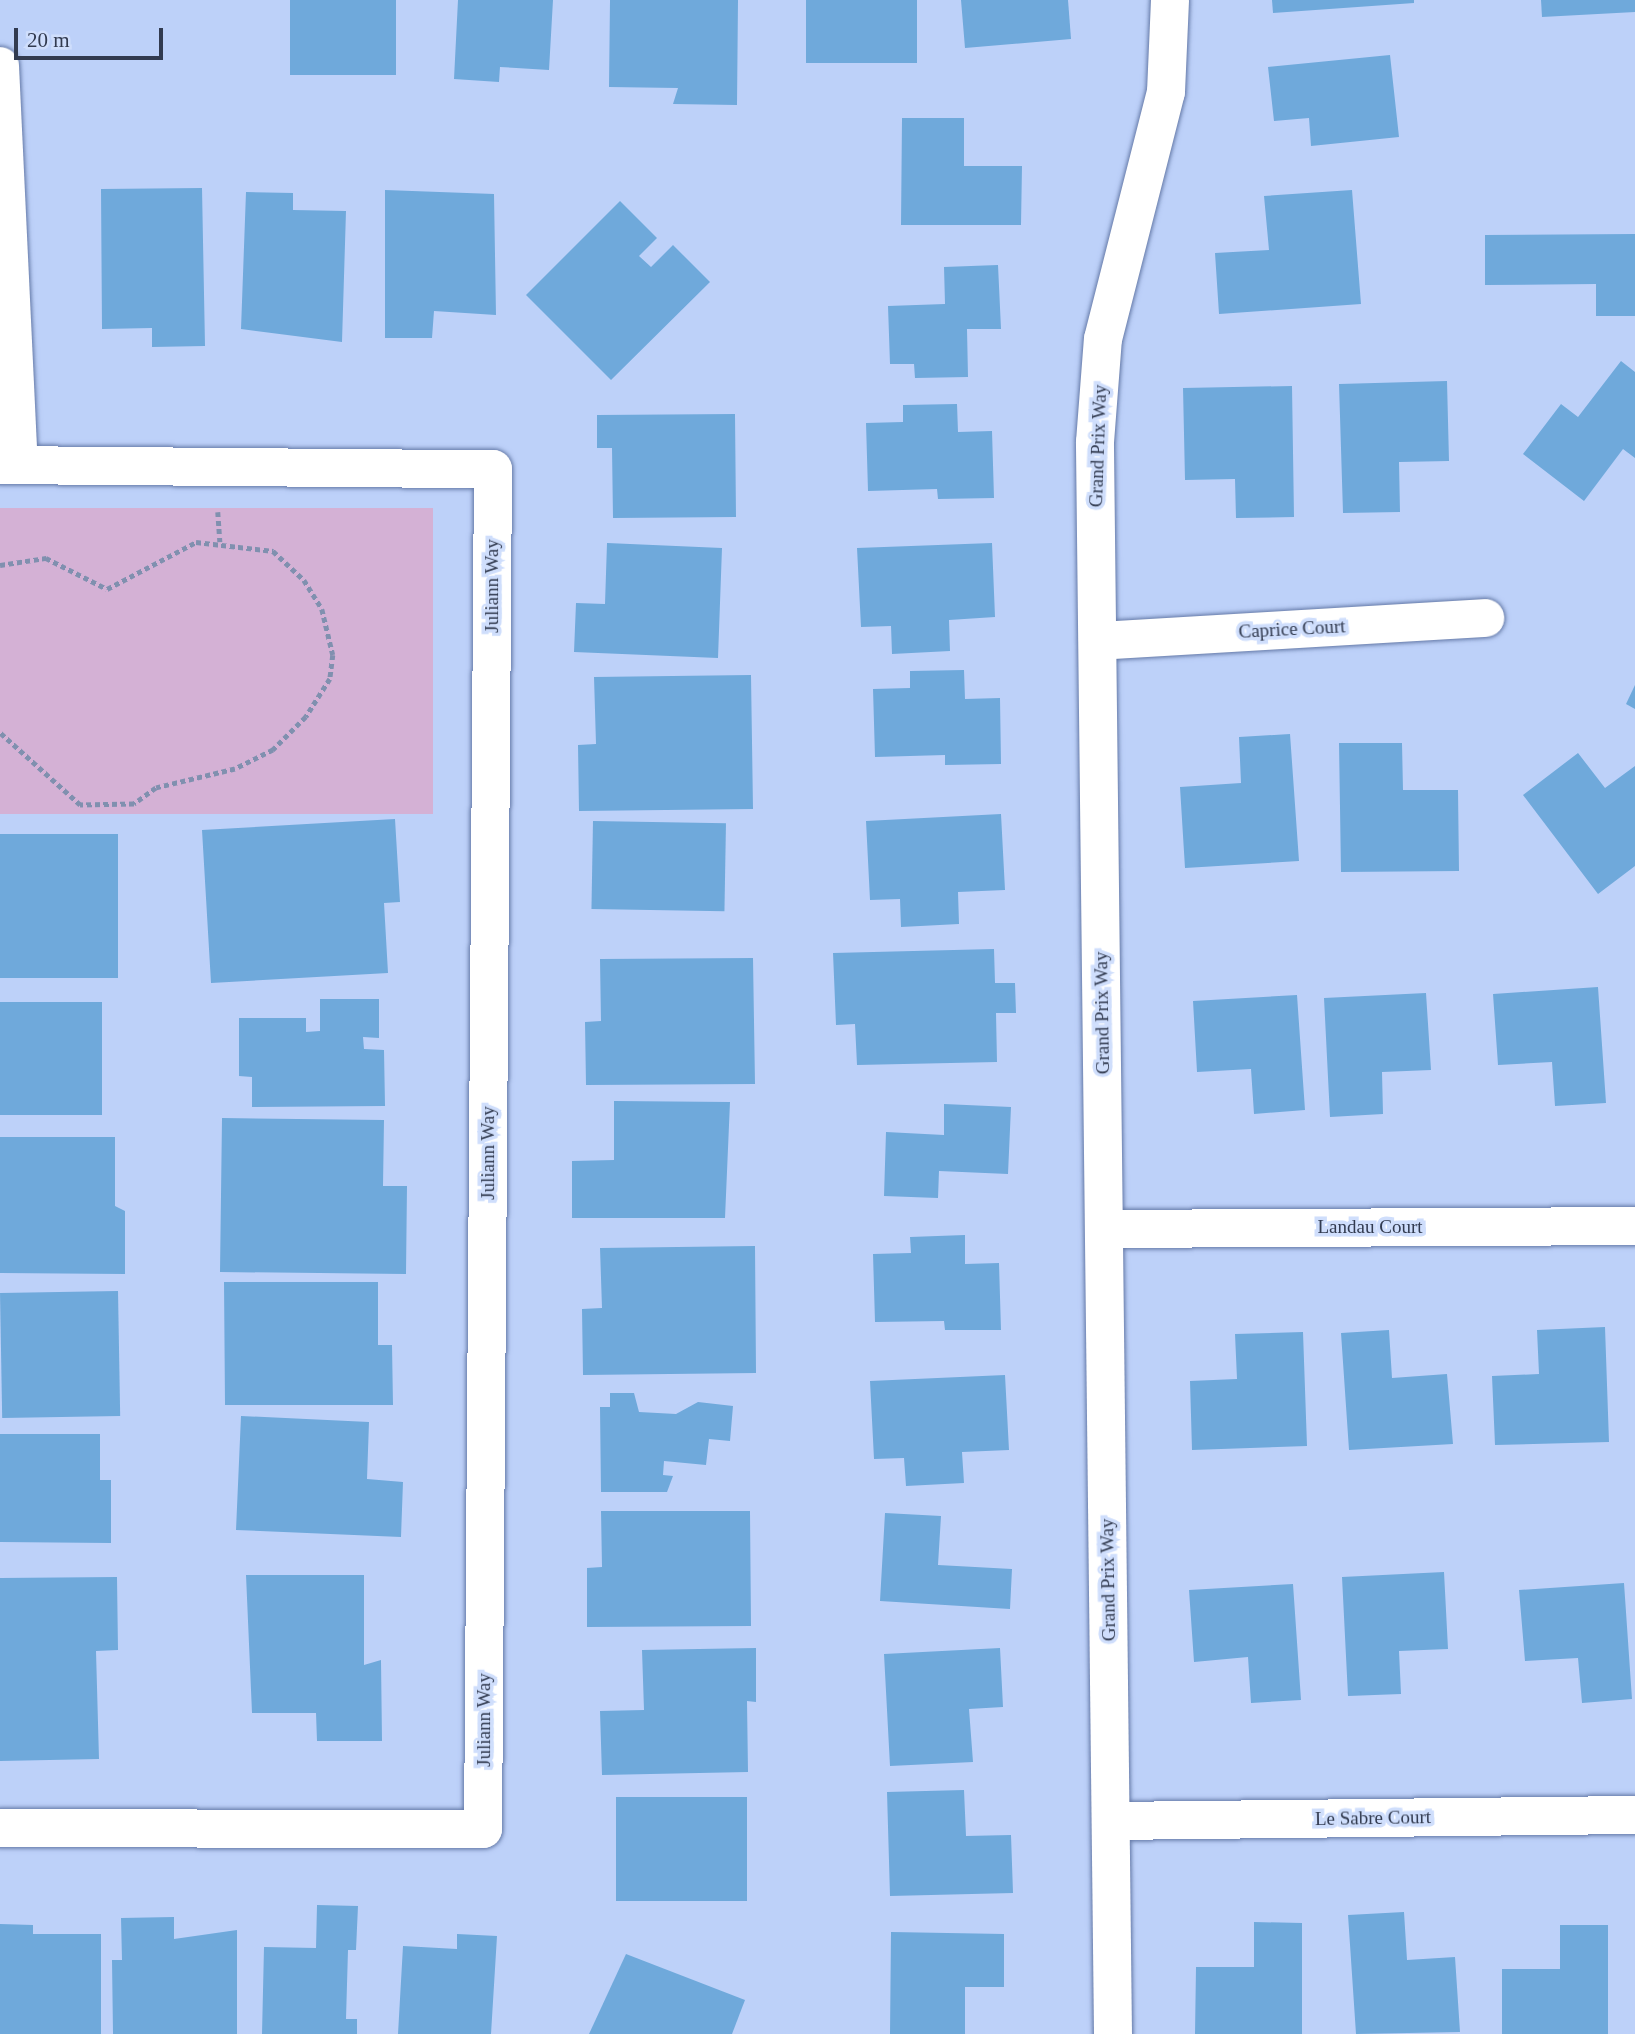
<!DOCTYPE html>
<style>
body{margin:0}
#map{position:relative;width:1635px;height:2034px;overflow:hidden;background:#bdd1f9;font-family:Georgia,serif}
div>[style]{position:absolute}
.green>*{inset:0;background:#d4b1d5;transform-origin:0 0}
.building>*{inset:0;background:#6fa9db;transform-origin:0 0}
.path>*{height:4.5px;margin-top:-2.25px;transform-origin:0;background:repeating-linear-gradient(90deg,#8090af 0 5px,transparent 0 8.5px)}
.roads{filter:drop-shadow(0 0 2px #657aa8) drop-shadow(0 0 2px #657aa8)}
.minor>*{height:38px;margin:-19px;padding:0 19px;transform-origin:19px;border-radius:19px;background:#fff}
span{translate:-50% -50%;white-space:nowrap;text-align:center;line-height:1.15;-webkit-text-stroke:7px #cfdefc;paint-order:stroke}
.street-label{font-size:19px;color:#323b50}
.scale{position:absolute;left:14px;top:28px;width:149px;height:32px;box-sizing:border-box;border:4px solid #323b50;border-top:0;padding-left:9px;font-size:21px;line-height:24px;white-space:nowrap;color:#323b50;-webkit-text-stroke:5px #cfdefc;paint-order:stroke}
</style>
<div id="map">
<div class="green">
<i style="left:433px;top:508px;width:306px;height:433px;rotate:90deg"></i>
</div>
<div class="building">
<i style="left:290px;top:0;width:106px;height:75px"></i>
<i style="clip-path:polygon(458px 0,553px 0,549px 70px,500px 67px,499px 82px,454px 79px)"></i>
<i style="clip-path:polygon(610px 0,738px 0,737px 105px,673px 104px,678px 88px,609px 87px)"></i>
<i style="left:806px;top:0;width:111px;height:63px"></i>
<i style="clip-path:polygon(961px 0,1068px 0,1071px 39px,965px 48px)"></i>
<i style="clip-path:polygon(1272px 0,1414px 0,1414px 3px,1273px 13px)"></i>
<i style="clip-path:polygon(1541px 0,1635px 0,1635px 12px,1542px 17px)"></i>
<i style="clip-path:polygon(1390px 55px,1399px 137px,1311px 146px,1309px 118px,1274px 121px,1268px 67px)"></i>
<i style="clip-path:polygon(902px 118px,964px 118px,964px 166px,1022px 166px,1021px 225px,901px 225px)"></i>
<i style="clip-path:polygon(202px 188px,205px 346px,152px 347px,152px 328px,102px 329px,101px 189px)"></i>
<i style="clip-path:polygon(385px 190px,494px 194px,496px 315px,434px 311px,432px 338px,385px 338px)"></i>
<i style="clip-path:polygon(1352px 190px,1361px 304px,1219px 314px,1215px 253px,1269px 250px,1264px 196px)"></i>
<i style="clip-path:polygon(246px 192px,293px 193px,293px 210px,346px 211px,342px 342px,241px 329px)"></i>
<i style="clip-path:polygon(620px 201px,657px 238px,639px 256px,651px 267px,673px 245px,710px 282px,611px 380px,526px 295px)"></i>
<i style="clip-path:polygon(1635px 234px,1635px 316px,1596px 316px,1596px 284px,1485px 285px,1485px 235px)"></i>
<i style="clip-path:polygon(998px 265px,1001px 329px,967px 329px,968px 377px,915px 378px,914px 364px,890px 364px,888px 306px,945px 304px,944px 267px)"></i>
<i style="clip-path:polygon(1621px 361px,1635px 372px,1635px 458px,1623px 449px,1584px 501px,1523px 454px,1561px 404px,1578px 417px)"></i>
<i style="clip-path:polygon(1447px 381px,1449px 461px,1399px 462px,1400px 512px,1343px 513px,1339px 384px)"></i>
<i style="clip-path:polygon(1292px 386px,1294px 517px,1236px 518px,1235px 479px,1185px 480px,1183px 388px)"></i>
<i style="clip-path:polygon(957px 404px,958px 432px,992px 431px,994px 498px,938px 499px,937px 489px,868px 491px,866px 423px,903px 422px,903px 405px)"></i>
<i style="clip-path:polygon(735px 414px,736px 517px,613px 518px,612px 448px,597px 448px,597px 415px)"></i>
<i style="clip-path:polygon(607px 543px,722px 548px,718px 658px,574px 652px,576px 603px,605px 604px)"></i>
<i style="clip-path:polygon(992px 543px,995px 617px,949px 620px,950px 651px,892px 654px,891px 626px,861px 627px,857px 548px)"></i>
<i style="clip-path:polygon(964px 670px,965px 699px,1000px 698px,1001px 764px,945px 765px,945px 755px,875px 757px,873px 689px,910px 688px,910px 671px)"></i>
<i style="clip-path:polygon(751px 675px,753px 809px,579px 811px,578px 745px,596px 744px,594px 677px)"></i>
<i style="clip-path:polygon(1635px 685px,1635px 709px,1626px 704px)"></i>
<i style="clip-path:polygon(1290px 734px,1299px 861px,1185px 868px,1180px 787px,1241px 783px,1239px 737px)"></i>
<i style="clip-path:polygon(1339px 743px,1402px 743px,1403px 790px,1458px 790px,1459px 871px,1341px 872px)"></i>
<i style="clip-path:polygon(1578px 753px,1605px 788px,1635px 766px,1635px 866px,1598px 894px,1523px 795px)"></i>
<i style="clip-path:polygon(1001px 814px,1005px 890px,958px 892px,959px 924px,901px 927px,900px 899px,870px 900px,866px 821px)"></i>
<i style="clip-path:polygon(395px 819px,400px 902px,384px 903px,388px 973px,211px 983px,202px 830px)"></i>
<i style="left:593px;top:821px;width:133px;height:88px;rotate:1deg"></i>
<i style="left:118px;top:834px;width:144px;height:118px;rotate:90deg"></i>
<i style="clip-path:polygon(994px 949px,995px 983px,1015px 983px,1016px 1013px,996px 1013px,997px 1062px,857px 1065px,855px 1024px,836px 1025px,833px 953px)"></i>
<i style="clip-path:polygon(753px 958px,755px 1084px,586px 1085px,585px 1022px,601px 1021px,600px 959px)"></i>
<i style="clip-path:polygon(1598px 987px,1606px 1103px,1555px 1106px,1552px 1062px,1498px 1065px,1493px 994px)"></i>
<i style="clip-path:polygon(1426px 993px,1431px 1070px,1382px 1072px,1383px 1114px,1330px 1117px,1324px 998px)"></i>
<i style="clip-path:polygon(1297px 995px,1305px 1110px,1254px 1114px,1251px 1069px,1197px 1072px,1193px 1001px)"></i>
<i style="clip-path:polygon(320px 999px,379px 999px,379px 1038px,363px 1037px,364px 1049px,384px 1050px,385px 1106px,252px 1107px,252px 1077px,239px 1076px,239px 1018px,306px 1018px,306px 1032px,320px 1031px)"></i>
<i style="left:0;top:1002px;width:102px;height:113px"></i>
<i style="clip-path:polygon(614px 1101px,730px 1102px,725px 1218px,572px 1218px,572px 1161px,614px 1160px)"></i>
<i style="clip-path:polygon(944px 1104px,1011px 1107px,1008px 1174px,939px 1171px,938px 1198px,884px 1196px,886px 1132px,944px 1135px)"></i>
<i style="clip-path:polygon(222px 1118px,384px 1120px,383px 1186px,407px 1186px,406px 1274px,220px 1272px)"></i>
<i style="clip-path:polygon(0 1137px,115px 1137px,115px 1206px,125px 1211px,125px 1274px,0 1273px)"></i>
<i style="clip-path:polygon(965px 1235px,965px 1264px,999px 1263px,1001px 1330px,945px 1330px,944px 1321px,875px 1322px,873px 1254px,911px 1253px,910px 1237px)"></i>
<i style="clip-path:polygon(755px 1246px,756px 1373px,583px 1375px,582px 1309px,602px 1308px,600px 1248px)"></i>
<i style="clip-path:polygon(224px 1282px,378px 1282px,378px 1345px,392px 1345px,393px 1405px,225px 1405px)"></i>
<i style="left:118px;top:1291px;width:125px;height:118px;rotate:89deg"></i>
<i style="clip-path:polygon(1605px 1327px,1609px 1442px,1495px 1445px,1492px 1376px,1539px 1374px,1537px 1330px)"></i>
<i style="clip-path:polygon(1389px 1330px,1392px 1378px,1447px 1374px,1453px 1444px,1349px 1450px,1341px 1333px)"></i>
<i style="clip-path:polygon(1303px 1332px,1307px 1446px,1192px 1450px,1190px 1381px,1237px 1379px,1235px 1334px)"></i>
<i style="clip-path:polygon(1005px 1375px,1009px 1450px,962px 1452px,964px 1483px,906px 1486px,904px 1458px,874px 1459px,870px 1381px)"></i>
<i style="clip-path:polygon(610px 1393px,634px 1393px,639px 1412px,676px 1414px,698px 1402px,733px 1406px,730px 1441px,709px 1439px,706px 1465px,664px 1461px,663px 1475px,673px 1476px,667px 1492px,601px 1492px,600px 1407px,610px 1407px)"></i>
<i style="clip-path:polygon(241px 1416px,369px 1422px,367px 1479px,403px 1482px,401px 1537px,236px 1530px)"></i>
<i style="clip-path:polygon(0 1434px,100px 1434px,100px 1480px,111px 1480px,111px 1543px,0 1542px)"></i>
<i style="clip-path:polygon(601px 1511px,750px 1511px,751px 1626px,587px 1627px,587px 1568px,602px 1567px)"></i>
<i style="clip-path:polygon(885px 1513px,941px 1516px,938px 1565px,1012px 1569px,1010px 1609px,880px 1601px)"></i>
<i style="clip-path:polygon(1444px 1572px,1448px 1649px,1399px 1651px,1401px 1694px,1348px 1696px,1342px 1577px)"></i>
<i style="clip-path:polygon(246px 1575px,364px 1575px,364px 1665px,381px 1660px,382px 1741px,317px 1741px,316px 1713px,252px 1713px)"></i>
<i style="clip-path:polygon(117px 1577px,118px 1650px,96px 1651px,99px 1759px,0 1761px,0 1578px)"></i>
<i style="clip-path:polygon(1624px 1583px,1632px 1699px,1582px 1703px,1578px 1658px,1525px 1661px,1519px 1590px)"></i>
<i style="clip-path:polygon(1293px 1584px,1301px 1700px,1251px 1703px,1248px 1657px,1194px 1662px,1189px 1590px)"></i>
<i style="clip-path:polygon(756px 1648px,756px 1702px,747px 1701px,748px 1772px,602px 1775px,600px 1711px,644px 1710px,642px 1650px)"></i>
<i style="clip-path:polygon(1000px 1648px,1003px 1707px,969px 1709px,973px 1762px,890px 1766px,884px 1654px)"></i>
<i style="clip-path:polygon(964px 1790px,966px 1836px,1011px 1835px,1013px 1893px,890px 1896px,887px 1792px)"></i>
<i style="left:616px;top:1797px;width:131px;height:104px"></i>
<i style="clip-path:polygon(317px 1905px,358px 1906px,356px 1950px,348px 1950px,346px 2019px,357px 2019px,357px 2034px,262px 2034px,264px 1947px,316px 1948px)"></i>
<i style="clip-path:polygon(1404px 1912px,1407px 1960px,1455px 1957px,1460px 2032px,1356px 2034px,1348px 1915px)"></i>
<i style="clip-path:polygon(174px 1917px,174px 1939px,237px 1930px,237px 2034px,113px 2034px,112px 1960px,122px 1960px,121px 1918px)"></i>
<i style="clip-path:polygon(1254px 1922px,1302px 1923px,1302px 2034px,1195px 2034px,1196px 1967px,1254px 1967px)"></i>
<i style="clip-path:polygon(0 1924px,33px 1925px,33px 1934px,101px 1934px,101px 2034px,0 2034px)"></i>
<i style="clip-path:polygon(1560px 1925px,1608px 1925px,1608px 2034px,1502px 2034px,1502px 1969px,1560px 1969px)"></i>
<i style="clip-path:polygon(891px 1932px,1004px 1934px,1004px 1987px,965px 1987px,965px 2034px,890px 2034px)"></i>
<i style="clip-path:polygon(457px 1934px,497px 1936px,491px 2034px,398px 2034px,403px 1946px,457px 1949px)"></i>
<i style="clip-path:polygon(626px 1954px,745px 2000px,732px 2034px,589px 2034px)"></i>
</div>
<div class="path">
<i style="left:218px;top:512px;width:30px;rotate:86deg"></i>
<i style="left:0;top:565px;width:47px;rotate:-8.7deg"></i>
<i style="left:46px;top:558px;width:68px;rotate:26.9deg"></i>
<i style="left:107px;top:589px;width:101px;rotate:-27.8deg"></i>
<i style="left:196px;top:542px;width:78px;rotate:6.7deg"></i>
<i style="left:273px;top:551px;width:42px;rotate:43.1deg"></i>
<i style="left:304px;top:580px;width:34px;rotate:58deg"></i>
<i style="left:322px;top:609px;width:47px;rotate:76.6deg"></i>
<i style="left:333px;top:655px;width:24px;rotate:97deg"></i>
<i style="left:330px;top:679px;width:45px;rotate:122.3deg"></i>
<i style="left:306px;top:717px;width:47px;rotate:135deg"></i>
<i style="left:273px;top:750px;width:42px;rotate:153.4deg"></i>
<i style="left:235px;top:769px;width:81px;rotate:166.5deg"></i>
<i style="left:156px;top:788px;width:27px;rotate:144deg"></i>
<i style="left:134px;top:804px;width:54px;rotate:178.9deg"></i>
<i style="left:80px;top:805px;width:108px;rotate:-138deg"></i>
</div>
<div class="roads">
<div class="minor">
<i style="left:0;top:66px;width:398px;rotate:87.3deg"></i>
<i style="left:0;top:465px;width:493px;rotate:0.5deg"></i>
<i style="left:493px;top:469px;width:1360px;rotate:90.42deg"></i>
<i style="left:483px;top:1829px;width:483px;rotate:-179.9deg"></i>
<i style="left:1098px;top:641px;width:388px;rotate:-3.4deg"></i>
<i style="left:1104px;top:1229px;width:531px;rotate:-0.32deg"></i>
<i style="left:1111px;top:1821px;width:524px;rotate:-0.66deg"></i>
<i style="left:1113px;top:2034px;width:1592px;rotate:-90.65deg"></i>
<i style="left:1095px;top:442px;width:103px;rotate:-85.6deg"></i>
<i style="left:1103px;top:339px;width:255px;rotate:-75.7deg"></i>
<i style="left:1166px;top:92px;width:92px;rotate:-87.5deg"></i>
</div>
</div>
<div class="street-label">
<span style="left:1098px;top:446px;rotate:-88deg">Grand Prix Way</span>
<span style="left:492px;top:586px;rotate:-90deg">Juliann Way</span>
<span style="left:1292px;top:629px;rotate:-3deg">Caprice Court</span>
<span style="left:1102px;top:1013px;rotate:-91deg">Grand Prix Way</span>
<span style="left:488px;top:1153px;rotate:-90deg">Juliann Way</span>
<span style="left:1370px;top:1227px">Landau Court</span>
<span style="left:1108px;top:1580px;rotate:-91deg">Grand Prix Way</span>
<span style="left:484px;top:1720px;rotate:-90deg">Juliann Way</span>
<span style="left:1373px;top:1818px;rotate:-1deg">Le Sabre Court</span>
</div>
<div class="scale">20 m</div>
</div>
